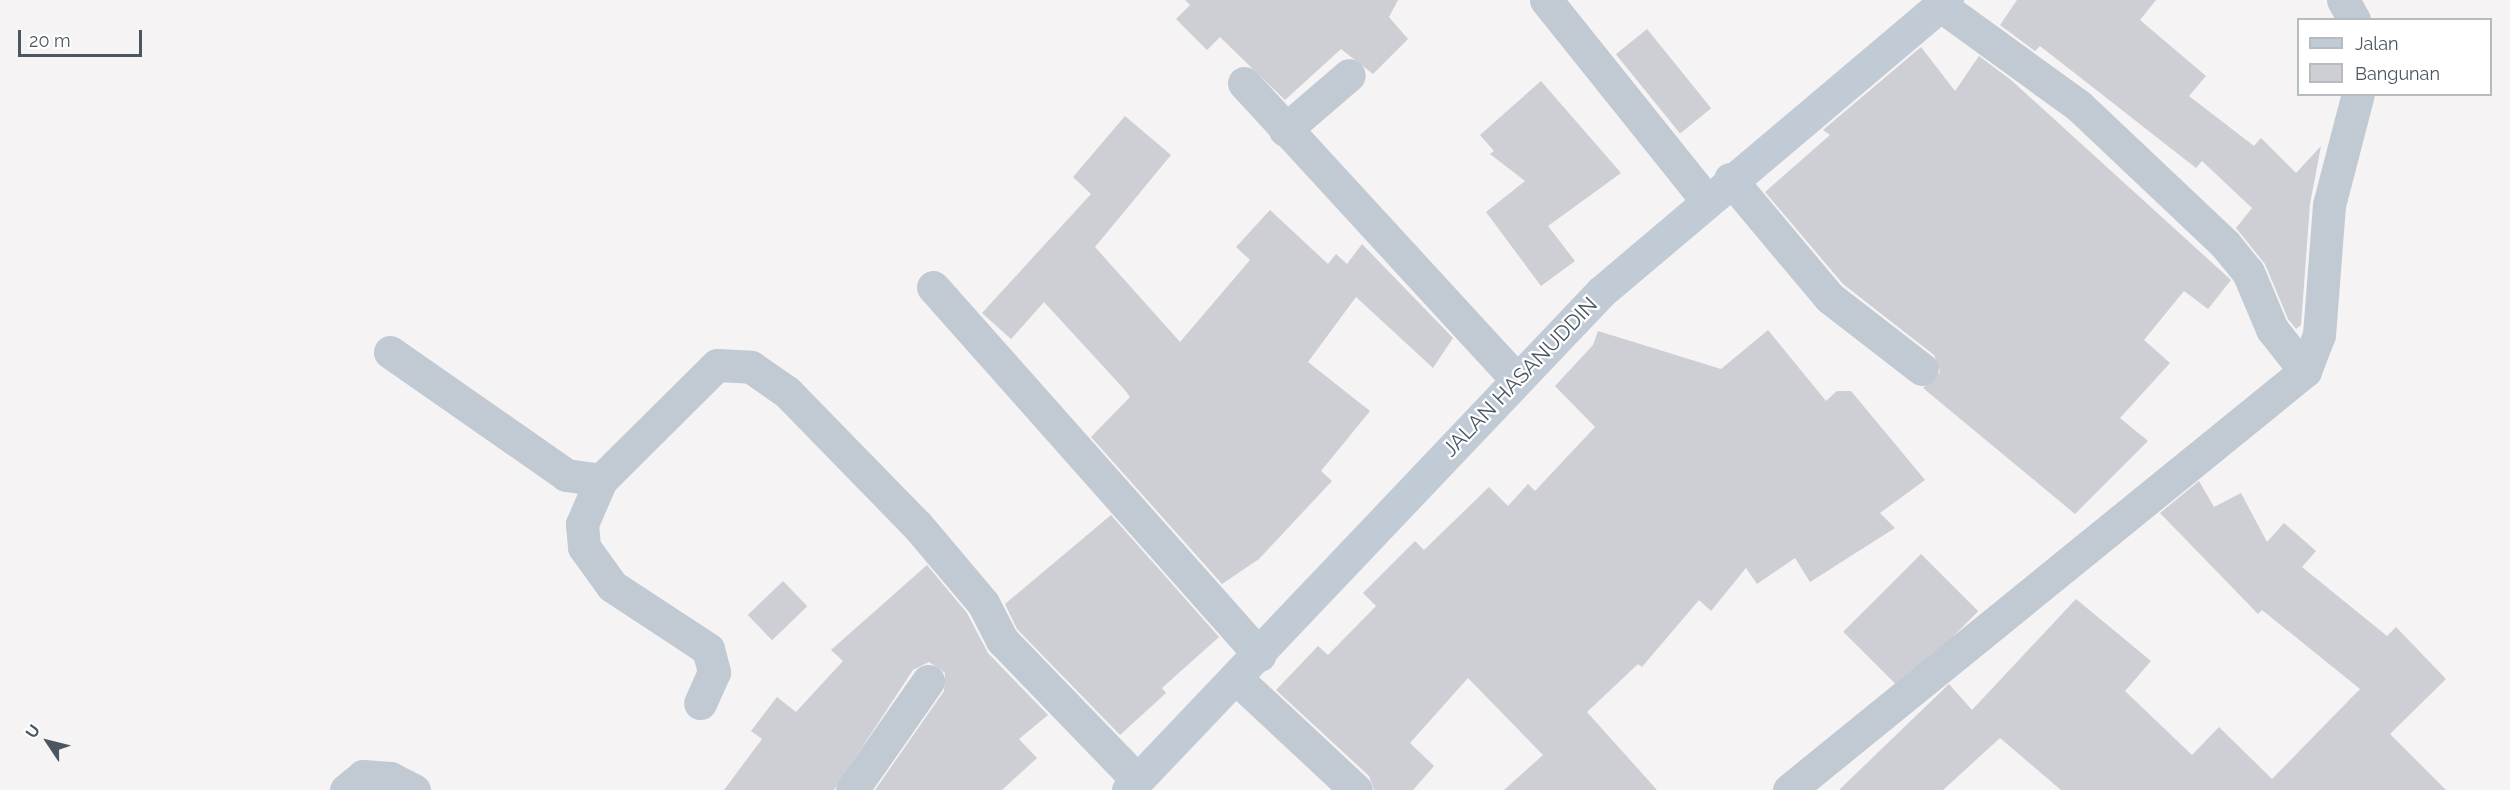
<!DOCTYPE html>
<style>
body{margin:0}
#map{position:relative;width:2510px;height:790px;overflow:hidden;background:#f5f3f3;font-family:Raleway,sans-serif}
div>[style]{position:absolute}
.building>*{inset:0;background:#cdcfd5;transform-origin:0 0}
.street>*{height:33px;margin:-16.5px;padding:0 16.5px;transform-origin:16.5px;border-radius:16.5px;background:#c1cad2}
.secondary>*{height:33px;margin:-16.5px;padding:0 16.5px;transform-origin:16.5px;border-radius:16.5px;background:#c1cbd6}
span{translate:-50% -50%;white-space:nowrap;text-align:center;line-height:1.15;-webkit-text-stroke:4.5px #fff;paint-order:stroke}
.street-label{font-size:21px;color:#4a5661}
.legend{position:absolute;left:2297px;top:18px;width:195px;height:78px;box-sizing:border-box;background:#fff;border:2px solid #b7bbc0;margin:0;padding:8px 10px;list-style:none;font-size:18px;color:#4a5661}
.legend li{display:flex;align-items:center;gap:12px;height:30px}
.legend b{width:30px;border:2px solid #b7bbc0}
.north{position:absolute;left:18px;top:712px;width:60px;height:60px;-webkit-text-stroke:4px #fff;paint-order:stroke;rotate:305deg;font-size:16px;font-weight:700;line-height:24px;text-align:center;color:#4a5661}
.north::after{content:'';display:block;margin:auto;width:21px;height:27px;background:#4a5661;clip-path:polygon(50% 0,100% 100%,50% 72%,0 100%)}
.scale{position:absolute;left:18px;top:30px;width:124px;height:27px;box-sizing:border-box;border:3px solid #4a5661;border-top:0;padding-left:8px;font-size:18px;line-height:21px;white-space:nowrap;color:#4a5661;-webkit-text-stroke:4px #fff;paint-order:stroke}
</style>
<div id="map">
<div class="building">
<i style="clip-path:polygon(1185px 0,1398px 0,1389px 17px,1408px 39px,1373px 74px,1341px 49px,1285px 100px,1220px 37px,1207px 50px,1176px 19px,1190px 5px)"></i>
<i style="clip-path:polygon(2017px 0,2156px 0,2140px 20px,2206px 76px,2189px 96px,2254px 146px,2261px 138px,2296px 173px,2321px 146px,2310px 204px,2301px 325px,2296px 329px,2288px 319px,2265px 264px,2236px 228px,2252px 208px,2202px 161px,2196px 168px,2040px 46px,2035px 51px,2000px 25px)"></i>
<i style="left:1647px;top:29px;width:102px;height:40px;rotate:51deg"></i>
<i style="clip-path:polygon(1921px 47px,1955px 91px,1979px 56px,2011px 80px,2231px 280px,2208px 309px,2184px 291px,2144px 340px,2170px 363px,2120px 418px,2148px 441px,2075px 514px,1923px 388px,1940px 372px,1934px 355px,1843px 284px,1765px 192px,1830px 135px,1823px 130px)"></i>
<i style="clip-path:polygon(1541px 81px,1621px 173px,1548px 226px,1575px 261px,1541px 286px,1486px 212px,1525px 181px,1490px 154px,1494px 151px,1480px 135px)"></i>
<i style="clip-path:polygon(1125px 116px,1171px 155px,1095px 247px,1180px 342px,1250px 260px,1236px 247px,1270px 210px,1328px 264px,1336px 254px,1347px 264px,1362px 244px,1453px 338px,1433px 368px,1356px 297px,1308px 362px,1370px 411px,1321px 471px,1332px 481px,1259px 559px,1222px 584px,1091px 437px,1130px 397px,1124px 389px,1044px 302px,1011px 339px,982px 313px,1091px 194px,1073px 177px)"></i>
<i style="clip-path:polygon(1768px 330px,1826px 401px,1837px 391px,1851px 391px,1925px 480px,1880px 513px,1895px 528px,1810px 582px,1795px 558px,1757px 584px,1746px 568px,1711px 611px,1699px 600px,1642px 667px,1638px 664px,1587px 712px,1657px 790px,1504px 790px,1543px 755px,1468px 678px,1410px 743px,1434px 766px,1413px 790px,1374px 790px,1369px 776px,1276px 690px,1318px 646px,1328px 655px,1376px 606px,1363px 593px,1415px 541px,1424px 550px,1489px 487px,1508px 506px,1528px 484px,1535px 491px,1595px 427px,1555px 386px,1593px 345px,1598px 331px,1721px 369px)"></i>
<i style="clip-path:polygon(2199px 481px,2214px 507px,2241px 493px,2267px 542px,2284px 523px,2316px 551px,2302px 567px,2387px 636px,2396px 627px,2446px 679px,2390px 734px,2446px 790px,2061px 790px,2000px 738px,1943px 790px,1839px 790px,1949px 684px,1972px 710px,2076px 599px,2151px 661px,2125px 691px,2192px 755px,2219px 727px,2272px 779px,2360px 689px,2262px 610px,2258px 614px,2160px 513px)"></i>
<i style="clip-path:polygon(1111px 515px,1219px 637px,1162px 688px,1166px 693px,1120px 735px,1017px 629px,1005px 604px)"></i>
<i style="left:1921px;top:554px;width:81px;height:110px;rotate:45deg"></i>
<i style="clip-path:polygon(927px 565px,967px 613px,988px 653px,1048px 715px,1019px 739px,1037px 758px,1002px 790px,875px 790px,944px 691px,945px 673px,929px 662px,913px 670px,834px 790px,724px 790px,762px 739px,751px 731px,777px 697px,796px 712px,843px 661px,831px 650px)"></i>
<i style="left:783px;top:581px;width:35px;height:49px;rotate:46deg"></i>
</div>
<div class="street">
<i style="left:1546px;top:0;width:256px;rotate:51.3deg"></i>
<i style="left:2343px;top:0;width:23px;rotate:61deg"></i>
<i style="left:1941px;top:6px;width:170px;rotate:35.9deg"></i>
<i style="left:2079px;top:106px;width:201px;rotate:43.4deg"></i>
<i style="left:2225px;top:244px;width:36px;rotate:51deg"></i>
<i style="left:2248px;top:272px;width:62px;rotate:67.2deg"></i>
<i style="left:2272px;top:329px;width:53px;rotate:51.8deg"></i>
<i style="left:1244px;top:83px;width:402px;rotate:47.4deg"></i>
<i style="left:1285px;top:130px;width:84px;rotate:-40.7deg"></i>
<i style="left:1730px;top:179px;width:155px;rotate:50deg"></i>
<i style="left:1830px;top:298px;width:116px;rotate:37.7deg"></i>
<i style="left:933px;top:287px;width:492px;rotate:48.4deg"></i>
<i style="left:390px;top:352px;width:215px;rotate:34.9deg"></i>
<i style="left:566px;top:475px;width:35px;rotate:8deg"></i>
<i style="left:601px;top:480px;width:163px;rotate:-44.8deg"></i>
<i style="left:717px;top:365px;width:34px;rotate:3deg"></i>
<i style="left:751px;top:367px;width:44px;rotate:34.8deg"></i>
<i style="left:787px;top:392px;width:186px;rotate:45.7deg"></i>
<i style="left:917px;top:525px;width:102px;rotate:49.8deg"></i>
<i style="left:983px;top:603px;width:42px;rotate:62.8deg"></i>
<i style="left:1002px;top:640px;width:194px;rotate:46deg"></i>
<i style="left:601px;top:480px;width:48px;rotate:113.4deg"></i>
<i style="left:582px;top:524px;width:23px;rotate:85deg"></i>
<i style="left:584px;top:547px;width:48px;rotate:54.3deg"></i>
<i style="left:612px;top:586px;width:115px;rotate:33.3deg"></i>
<i style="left:708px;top:649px;width:24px;rotate:75deg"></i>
<i style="left:714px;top:672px;width:34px;rotate:114deg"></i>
<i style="left:1238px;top:680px;width:161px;rotate:43deg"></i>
<i style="left:346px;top:790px;width:22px;rotate:-39deg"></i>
<i style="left:363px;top:776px;width:27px;rotate:4deg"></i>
<i style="left:390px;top:778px;width:27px;rotate:27deg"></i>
<i style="left:852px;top:790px;width:133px;rotate:-55.1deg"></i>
<i style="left:1789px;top:790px;width:665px;rotate:-39.08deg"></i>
<i style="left:2305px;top:371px;width:39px;rotate:-69deg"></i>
<i style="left:2319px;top:335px;width:130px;rotate:-85.6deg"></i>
<i style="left:2329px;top:205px;width:115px;rotate:-75.4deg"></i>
</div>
<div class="secondary">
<i style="left:1128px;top:790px;width:687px;rotate:-46.47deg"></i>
<i style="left:1601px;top:292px;width:453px;rotate:-40.2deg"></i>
</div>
<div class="street-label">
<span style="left:1520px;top:377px;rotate:-46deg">JALAN HASANUDDIN</span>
</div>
<ul class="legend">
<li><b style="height:8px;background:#c1cbd6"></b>Jalan</li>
<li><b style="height:16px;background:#cdcfd5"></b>Bangunan</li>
</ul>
<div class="north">U</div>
<div class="scale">20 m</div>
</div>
